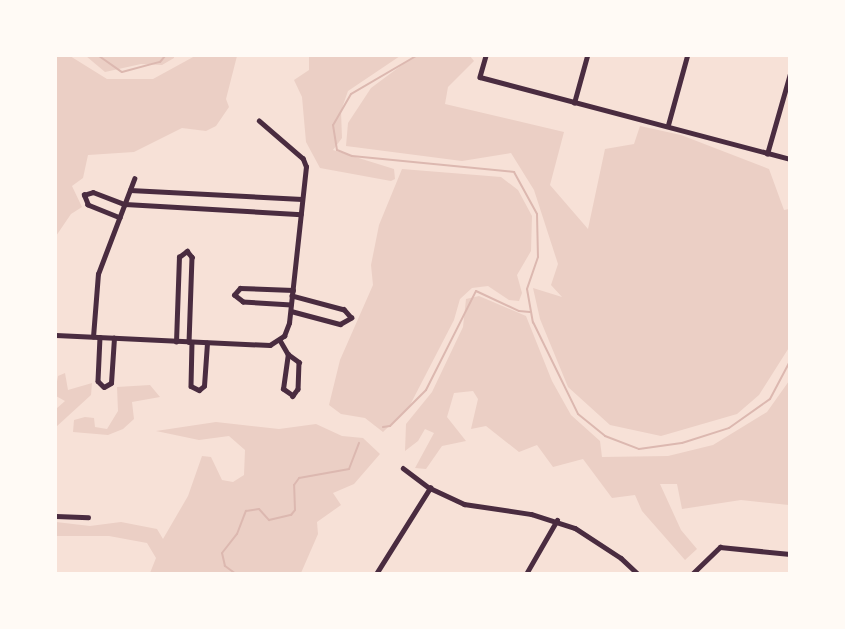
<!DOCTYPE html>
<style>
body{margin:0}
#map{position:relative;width:845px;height:629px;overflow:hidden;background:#f7e1d7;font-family:Figtree,sans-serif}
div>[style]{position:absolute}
.green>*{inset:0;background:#ebcfc5}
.stream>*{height:2px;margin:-1px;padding:0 1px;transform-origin:1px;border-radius:1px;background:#dcb8b0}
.minor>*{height:4.5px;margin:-2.25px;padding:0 2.25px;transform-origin:2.25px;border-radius:2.25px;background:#4a2c40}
span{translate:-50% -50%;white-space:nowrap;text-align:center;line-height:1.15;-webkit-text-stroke:4.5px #fffaf5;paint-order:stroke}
.frame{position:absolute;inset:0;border:57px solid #fffaf5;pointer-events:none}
</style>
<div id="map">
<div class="green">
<i style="clip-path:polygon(56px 56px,70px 56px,107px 79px,153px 79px,195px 56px,237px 56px,226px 99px,229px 107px,216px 126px,206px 131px,182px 128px,134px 152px,88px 155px,83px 178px,72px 186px,82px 207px,71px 214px,56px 236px)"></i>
<i style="clip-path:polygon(86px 56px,174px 56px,174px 58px,162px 65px,141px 64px,105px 72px)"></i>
<i style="clip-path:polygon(309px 56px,400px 56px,348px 91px,341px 111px,342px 138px,333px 150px,394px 169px,395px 179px,391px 181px,320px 168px,306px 142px,302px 97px,294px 80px,309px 70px)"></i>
<i style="clip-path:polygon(414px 56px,470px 56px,474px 61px,448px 87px,445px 104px,564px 132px,550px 185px,588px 229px,605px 149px,634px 144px,640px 126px,681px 135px,769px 169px,784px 210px,789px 209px,790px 346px,759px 395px,737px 414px,661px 436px,610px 425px,568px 387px,540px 319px,533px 288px,562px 297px,551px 285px,558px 264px,534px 190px,511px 153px,462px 161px,346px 146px,348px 123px,371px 88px)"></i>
<i style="clip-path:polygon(402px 169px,501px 177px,518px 190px,532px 216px,531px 251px,517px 275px,522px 293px,519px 301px,509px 300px,488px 286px,472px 288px,460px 299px,454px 320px,409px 407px,383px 432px,365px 418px,341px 414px,329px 405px,340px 360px,373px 285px,371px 265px,379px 225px)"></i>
<i style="clip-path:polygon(479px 296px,526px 316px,552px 381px,571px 415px,600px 441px,602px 457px,668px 456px,713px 445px,767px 412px,789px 381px,789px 505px,741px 500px,682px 509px,677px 484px,660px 484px,681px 530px,697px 549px,685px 560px,642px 511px,635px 495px,612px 498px,583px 459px,553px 467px,537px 445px,519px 452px,486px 426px,471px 429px,478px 399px,473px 391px,454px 393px,447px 417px,466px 441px,442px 446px,426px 469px,415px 468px,434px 433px,425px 429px,418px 441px,405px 451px,406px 424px,432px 392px,463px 327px,466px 299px)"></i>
<i style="clip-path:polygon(65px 373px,68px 390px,92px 383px,91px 395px,56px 427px,56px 409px,65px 401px,56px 396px,56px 387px,58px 376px)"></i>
<i style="clip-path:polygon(150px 385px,160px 397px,132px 402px,134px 419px,123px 429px,108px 435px,73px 432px,74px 420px,85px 417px,94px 418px,95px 427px,107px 429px,118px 411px,117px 387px)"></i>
<i style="clip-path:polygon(216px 422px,279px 429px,316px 424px,342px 436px,363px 438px,380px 454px,354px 484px,333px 493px,341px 505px,317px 522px,318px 534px,301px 573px,150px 573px,156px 558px,147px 543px,109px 536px,56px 536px,56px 522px,90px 526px,121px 522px,157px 529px,163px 539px,188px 496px,202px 456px,211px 457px,222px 480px,233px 482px,244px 475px,245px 450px,229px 436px,199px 440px,156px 431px)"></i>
</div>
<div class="stream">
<i style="left:99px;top:56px;width:28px;rotate:35deg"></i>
<i style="left:122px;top:72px;width:39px;rotate:-15deg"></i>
<i style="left:160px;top:62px;width:8px;rotate:-50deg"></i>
<i style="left:416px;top:56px;width:75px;rotate:149.7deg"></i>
<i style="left:351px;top:94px;width:36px;rotate:120deg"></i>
<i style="left:333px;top:125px;width:25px;rotate:81deg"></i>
<i style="left:337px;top:150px;width:16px;rotate:22deg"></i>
<i style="left:352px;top:156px;width:163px;rotate:5.6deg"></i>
<i style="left:514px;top:172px;width:48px;rotate:61.3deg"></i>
<i style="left:537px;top:214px;width:43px;rotate:88.7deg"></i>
<i style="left:538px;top:257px;width:34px;rotate:109deg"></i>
<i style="left:527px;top:289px;width:34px;rotate:80deg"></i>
<i style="left:533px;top:322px;width:102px;rotate:63.9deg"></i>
<i style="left:578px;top:414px;width:35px;rotate:39deg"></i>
<i style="left:605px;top:436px;width:36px;rotate:21deg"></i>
<i style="left:639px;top:449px;width:43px;rotate:-7.9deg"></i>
<i style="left:682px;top:443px;width:49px;rotate:-17.7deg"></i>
<i style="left:729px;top:428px;width:50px;rotate:-35.3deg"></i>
<i style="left:770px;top:399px;width:43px;rotate:-62.2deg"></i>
<i style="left:383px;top:427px;width:7px;rotate:-8deg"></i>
<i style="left:390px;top:426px;width:51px;rotate:-45deg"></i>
<i style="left:426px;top:390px;width:111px;rotate:-63.2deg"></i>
<i style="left:476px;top:291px;width:47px;rotate:24.9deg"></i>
<i style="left:519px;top:311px;width:11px;rotate:5deg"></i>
<i style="left:236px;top:574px;width:14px;rotate:-144deg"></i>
<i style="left:225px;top:566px;width:13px;rotate:-103deg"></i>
<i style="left:222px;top:553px;width:24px;rotate:-52deg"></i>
<i style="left:237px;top:534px;width:25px;rotate:-69deg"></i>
<i style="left:246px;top:511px;width:13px;rotate:-9deg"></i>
<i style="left:259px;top:509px;width:15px;rotate:48deg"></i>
<i style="left:269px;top:520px;width:23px;rotate:-13deg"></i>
<i style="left:291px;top:515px;width:6px;rotate:-51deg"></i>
<i style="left:295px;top:510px;width:25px;rotate:-92deg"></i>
<i style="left:294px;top:485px;width:9px;rotate:-54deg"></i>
<i style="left:299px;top:478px;width:51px;rotate:-10.2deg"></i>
<i style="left:349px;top:469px;width:28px;rotate:-69deg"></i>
</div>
<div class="minor">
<i style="left:486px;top:56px;width:22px;rotate:106deg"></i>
<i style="left:480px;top:77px;width:321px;rotate:14.8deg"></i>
<i style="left:574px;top:103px;width:49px;rotate:-74.5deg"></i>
<i style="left:668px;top:125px;width:72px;rotate:-74.6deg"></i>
<i style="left:767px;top:154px;width:83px;rotate:-74deg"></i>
<i style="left:130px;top:190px;width:172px;rotate:3deg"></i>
<i style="left:120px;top:218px;width:35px;rotate:-158deg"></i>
<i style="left:88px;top:205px;width:11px;rotate:-112deg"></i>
<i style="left:84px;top:195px;width:9px;rotate:-18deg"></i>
<i style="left:93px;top:192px;width:34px;rotate:21deg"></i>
<i style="left:125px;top:204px;width:176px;rotate:3.3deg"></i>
<i style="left:291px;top:305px;width:48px;rotate:-176.4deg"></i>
<i style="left:243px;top:302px;width:11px;rotate:-142deg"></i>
<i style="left:234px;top:295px;width:9px;rotate:-49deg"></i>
<i style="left:240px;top:288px;width:53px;rotate:2.2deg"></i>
<i style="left:291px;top:311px;width:51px;rotate:14.9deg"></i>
<i style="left:340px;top:324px;width:13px;rotate:-29deg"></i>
<i style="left:351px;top:318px;width:11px;rotate:-131deg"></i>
<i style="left:344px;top:310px;width:54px;rotate:-164.9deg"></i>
<i style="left:56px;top:335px;width:214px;rotate:2.7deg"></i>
<i style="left:270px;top:345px;width:17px;rotate:-33deg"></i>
<i style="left:284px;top:336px;width:14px;rotate:-69deg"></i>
<i style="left:289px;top:323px;width:157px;rotate:-83.8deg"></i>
<i style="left:306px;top:167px;width:9px;rotate:-111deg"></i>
<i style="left:303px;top:159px;width:58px;rotate:-139.2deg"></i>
<i style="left:93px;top:337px;width:63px;rotate:-85.5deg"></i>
<i style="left:98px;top:274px;width:102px;rotate:-69.2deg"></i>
<i style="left:100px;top:337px;width:44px;rotate:92.6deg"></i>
<i style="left:98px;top:381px;width:8px;rotate:45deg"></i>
<i style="left:104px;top:387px;width:8px;rotate:-30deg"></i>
<i style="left:111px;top:383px;width:45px;rotate:-86.2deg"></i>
<i style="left:280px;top:340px;width:16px;rotate:60deg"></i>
<i style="left:288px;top:354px;width:14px;rotate:36deg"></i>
<i style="left:299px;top:362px;width:27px;rotate:92deg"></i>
<i style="left:298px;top:389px;width:9px;rotate:126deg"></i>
<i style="left:293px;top:396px;width:12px;rotate:-145deg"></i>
<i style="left:283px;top:389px;width:35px;rotate:-82deg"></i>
<i style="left:176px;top:342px;width:85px;rotate:-88deg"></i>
<i style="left:179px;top:257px;width:10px;rotate:-37deg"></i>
<i style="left:187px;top:251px;width:8px;rotate:50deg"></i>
<i style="left:192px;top:257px;width:85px;rotate:92deg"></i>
<i style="left:192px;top:342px;width:44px;rotate:91.3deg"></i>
<i style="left:191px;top:386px;width:9px;rotate:27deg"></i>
<i style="left:199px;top:390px;width:6px;rotate:-39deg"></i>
<i style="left:204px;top:386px;width:43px;rotate:-86deg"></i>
<i style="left:403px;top:468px;width:34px;rotate:37deg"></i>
<i style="left:430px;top:488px;width:38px;rotate:25deg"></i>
<i style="left:464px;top:504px;width:68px;rotate:8.5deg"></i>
<i style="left:531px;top:514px;width:46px;rotate:17.7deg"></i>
<i style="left:575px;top:528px;width:55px;rotate:33.1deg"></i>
<i style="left:621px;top:558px;width:23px;rotate:43deg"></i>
<i style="left:56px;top:516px;width:32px;rotate:2deg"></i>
<i style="left:376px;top:574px;width:102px;rotate:-57.9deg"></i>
<i style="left:526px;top:574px;width:62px;rotate:-60.1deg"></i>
<i style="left:692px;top:574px;width:39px;rotate:-44deg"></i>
<i style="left:720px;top:547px;width:70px;rotate:5.7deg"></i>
</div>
<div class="frame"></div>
</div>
